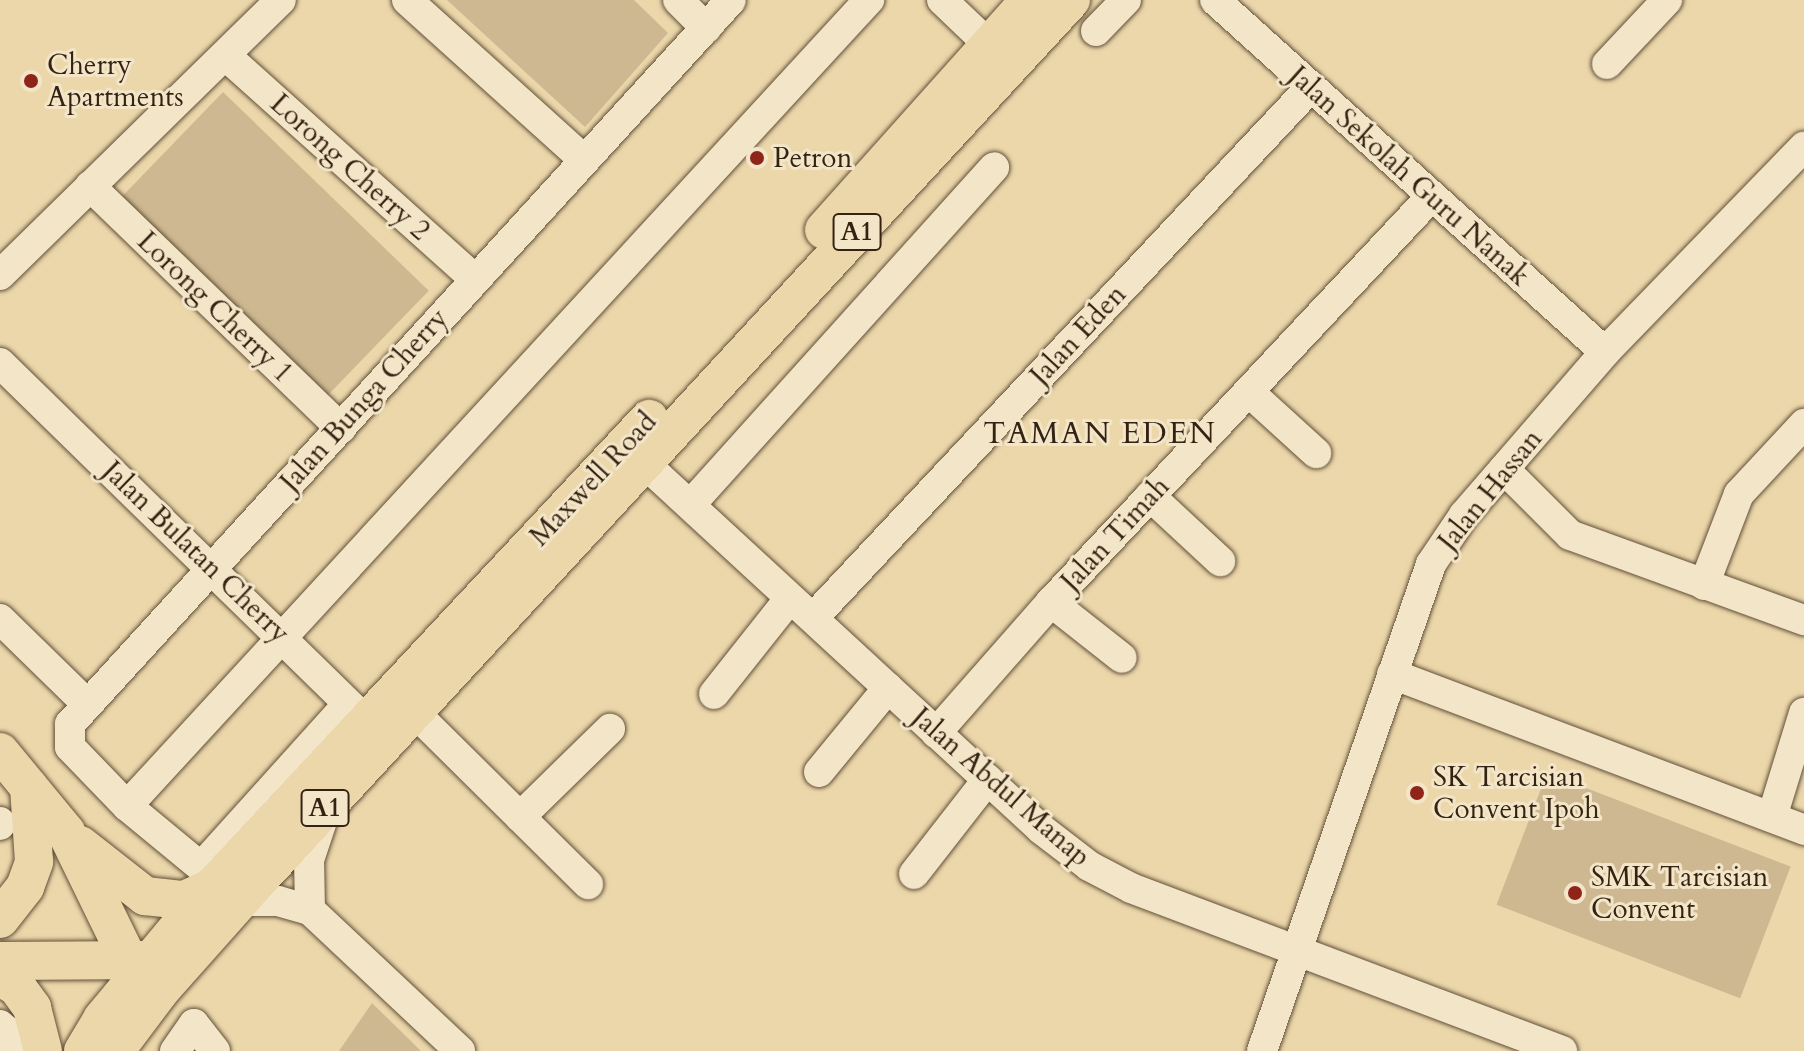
<!DOCTYPE html>
<style>
body{margin:0}
#map{position:relative;width:1804px;height:1051px;overflow:hidden;background:#ecd7ab;font-family:Cardo,serif}
div>[style]{position:absolute}
.green>*{inset:0;background:#cdb891;transform-origin:0 0}
.roads{filter:drop-shadow(0 0 2px #625038) drop-shadow(0 0 2px #625038)}
.minor>*{height:30px;margin:-15px;padding:0 15px;transform-origin:15px;border-radius:15px;background:#f3e5c8}
.major>*{height:38px;margin:-19px;padding:0 19px;transform-origin:19px;border-radius:19px;background:#ecd7ab}
.dots>*{width:22px;height:22px;translate:-50% -50%;box-sizing:border-box;border:4px solid #f3e5c8;border-radius:50%}
span{translate:-50% -50%;white-space:nowrap;text-align:center;line-height:1.15;-webkit-text-stroke:6px #f3e5c8;paint-order:stroke}
.shield-label span{padding:2px 6px;background:#f3e5c8;border:2px solid;border-radius:6px;-webkit-text-stroke-width:0}
.shield-label{font-size:26px;color:#342312;font-weight:700}
.poi-label{font-size:28px;color:#342312}
.left{translate:0 -50%;text-align:left}
.street-label{font-size:28px;color:#342312}
.neighbourhood-label{font-size:30px;color:#342312;letter-spacing:2px}
</style>
<div id="map">
<div class="green">
<i style="clip-path:polygon(447px 0,634px 0,668px 33px,585px 127px)"></i>
<i style="left:223px;top:92px;width:286px;height:145px;rotate:44deg"></i>
<i style="left:1547px;top:773px;width:261px;height:141px;rotate:21deg"></i>
<i style="clip-path:polygon(372px 1003px,421px 1051px,339px 1051px)"></i>
</div>
<div class="roads">
<div class="minor">
<i style="left:407px;top:0;width:239px;rotate:42.1deg"></i>
<i style="left:678px;top:0;width:40px;rotate:45deg"></i>
<i style="left:942px;top:0;width:64px;rotate:43.7deg"></i>
<i style="left:1215px;top:0;width:525px;rotate:42.07deg"></i>
<i style="left:1096px;top:31px;width:43px;rotate:-45.9deg"></i>
<i style="left:225px;top:55px;width:336px;rotate:41.9deg"></i>
<i style="left:1607px;top:64px;width:88px;rotate:-46.8deg"></i>
<i style="left:90px;top:186px;width:349px;rotate:44deg"></i>
<i style="left:0;top:275px;width:393px;rotate:-44.4deg"></i>
<i style="left:0;top:363px;width:505px;rotate:44.36deg"></i>
<i style="left:1249px;top:392px;width:91px;rotate:42.3deg"></i>
<i style="left:644px;top:463px;width:540px;rotate:42.67deg"></i>
<i style="left:1041px;top:829px;width:61px;rotate:37.6deg"></i>
<i style="left:1089px;top:866px;width:47px;rotate:27.6deg"></i>
<i style="left:1131px;top:888px;width:461px;rotate:20.7deg"></i>
<i style="left:1504px;top:469px;width:93px;rotate:45deg"></i>
<i style="left:1570px;top:535px;width:249px;rotate:20deg"></i>
<i style="left:1150px;top:496px;width:96px;rotate:42.9deg"></i>
<i style="left:691px;top:504px;width:453px;rotate:-48deg"></i>
<i style="left:1704px;top:585px;width:97px;rotate:-69deg"></i>
<i style="left:1739px;top:494px;width:96px;rotate:-47.1deg"></i>
<i style="left:1051px;top:602px;width:90px;rotate:38.3deg"></i>
<i style="left:813px;top:618px;width:728px;rotate:-46.84deg"></i>
<i style="left:0;top:619px;width:122px;rotate:44.3deg"></i>
<i style="left:1392px;top:674px;width:441px;rotate:20.7deg"></i>
<i style="left:714px;top:694px;width:122px;rotate:-51.6deg"></i>
<i style="left:347px;top:705px;width:218px;rotate:132deg"></i>
<i style="left:201px;top:867px;width:96px;rotate:-140.5deg"></i>
<i style="left:127px;top:806px;width:82px;rotate:-134deg"></i>
<i style="left:70px;top:747px;width:23px;rotate:-90deg"></i>
<i style="left:70px;top:724px;width:980px;rotate:-47.6deg"></i>
<i style="left:414px;top:712px;width:245px;rotate:44.7deg"></i>
<i style="left:936px;top:733px;width:174px;rotate:-48.7deg"></i>
<i style="left:1051px;top:602px;width:554px;rotate:-46.83deg"></i>
<i style="left:819px;top:772px;width:109px;rotate:-50.6deg"></i>
<i style="left:127px;top:806px;width:1096px;rotate:-47.37deg"></i>
<i style="left:520px;top:817px;width:126px;rotate:-44.4deg"></i>
<i style="left:1772px;top:817px;width:109px;rotate:-72.9deg"></i>
<i style="left:0;top:822px;width:3px;rotate:90deg"></i>
<i style="left:914px;top:874px;width:120px;rotate:-52.1deg"></i>
<i style="left:242px;top:901px;width:36px"></i>
<i style="left:278px;top:901px;width:33px;rotate:16deg"></i>
<i style="left:310px;top:910px;width:206px;rotate:43.2deg"></i>
<i style="left:310px;top:910px;width:50px;rotate:-91.1deg"></i>
<i style="left:309px;top:860px;width:51px;rotate:-71.6deg"></i>
<i style="left:0;top:1025px;width:11px;rotate:41deg"></i>
<i style="left:8px;top:1032px;width:19px;rotate:84deg"></i>
<i style="left:175px;top:1051px;width:33px;rotate:-55deg"></i>
<i style="left:194px;top:1024px;width:34px;rotate:52deg"></i>
<i style="left:1262px;top:1051px;width:515px;rotate:-70.86deg"></i>
<i style="left:1431px;top:564px;width:59px;rotate:-56deg"></i>
<i style="left:1464px;top:515px;width:216px;rotate:-49.1deg"></i>
<i style="left:1605px;top:352px;width:286px;rotate:-45.9deg"></i>
</div>
<div class="major">
<i style="left:824px;top:230px;width:309px;rotate:-48.2deg"></i>
<i style="left:0;top:752px;width:104px;rotate:50.5deg"></i>
<i style="left:66px;top:832px;width:146px;rotate:64deg"></i>
<i style="left:130px;top:963px;width:43px;rotate:87.3deg"></i>
<i style="left:80px;top:845px;width:83px;rotate:38.1deg"></i>
<i style="left:145px;top:896px;width:39px;rotate:6deg"></i>
<i style="left:184px;top:900px;width:30px;rotate:-24deg"></i>
<i style="left:0;top:919px;width:41px;rotate:-52deg"></i>
<i style="left:25px;top:887px;width:27px;rotate:-70deg"></i>
<i style="left:34px;top:862px;width:75px;rotate:-93.8deg"></i>
<i style="left:0;top:961px;width:150px;rotate:-0.4deg"></i>
<i style="left:0;top:977px;width:20px;rotate:30deg"></i>
<i style="left:17px;top:987px;width:26px;rotate:54deg"></i>
<i style="left:32px;top:1008px;width:44px;rotate:75.7deg"></i>
<i style="left:83px;top:1051px;width:37px;rotate:-59deg"></i>
<i style="left:102px;top:1019px;width:170px;rotate:-50.2deg"></i>
<i style="left:211px;top:888px;width:642px;rotate:-46.96deg"></i>
<i style="left:115px;top:1051px;width:75px;rotate:-53.1deg"></i>
<i style="left:160px;top:991px;width:143px;rotate:-48.4deg"></i>
<i style="left:255px;top:884px;width:1203px;rotate:-47.29deg"></i>
</div>
</div>
<div class="dots">
<i style="left:31px;top:81px;background:#8f2418"></i>
<i style="left:757px;top:158px;background:#8f2418"></i>
<i style="left:1417px;top:793px;background:#8f2418"></i>
<i style="left:1575px;top:893px;background:#8f2418"></i>
</div>
<div class="shield-label">
<span style="left:857px;top:232px">A1</span>
<span style="left:325px;top:808px">A1</span>
</div>
<div class="poi-label">
<span class="left" style="left:47px;top:81px">Cherry<br>Apartments</span>
<span class="left" style="left:773px;top:158px">Petron</span>
<span class="left" style="left:1433px;top:793px">SK Tarcisian<br>Convent Ipoh</span>
<span class="left" style="left:1591px;top:893px">SMK Tarcisian<br>Convent</span>
</div>
<div class="street-label">
<span style="left:350px;top:167px;rotate:42deg">Lorong Cherry 2</span>
<span style="left:1409px;top:176px;rotate:42deg">Jalan Sekolah Guru Nanak</span>
<span style="left:215px;top:307px;rotate:44deg">Lorong Cherry 1</span>
<span style="left:1078px;top:335px;rotate:-47deg">Jalan Eden</span>
<span style="left:364px;top:400px;rotate:-48deg">Jalan Bunga Cherry</span>
<span style="left:593px;top:479px;rotate:-47deg">Maxwell Road</span>
<span style="left:1490px;top:490px;rotate:-51deg">Jalan Hassan</span>
<span style="left:1115px;top:534px;rotate:-47deg">Jalan Timah</span>
<span style="left:196px;top:552px;rotate:44deg">Jalan Bulatan Cherry</span>
<span style="left:1001px;top:787px;rotate:41deg">Jalan Abdul Manap</span>
</div>
<div class="neighbourhood-label">
<span style="left:1100px;top:434px">TAMAN EDEN</span>
</div>
</div>
